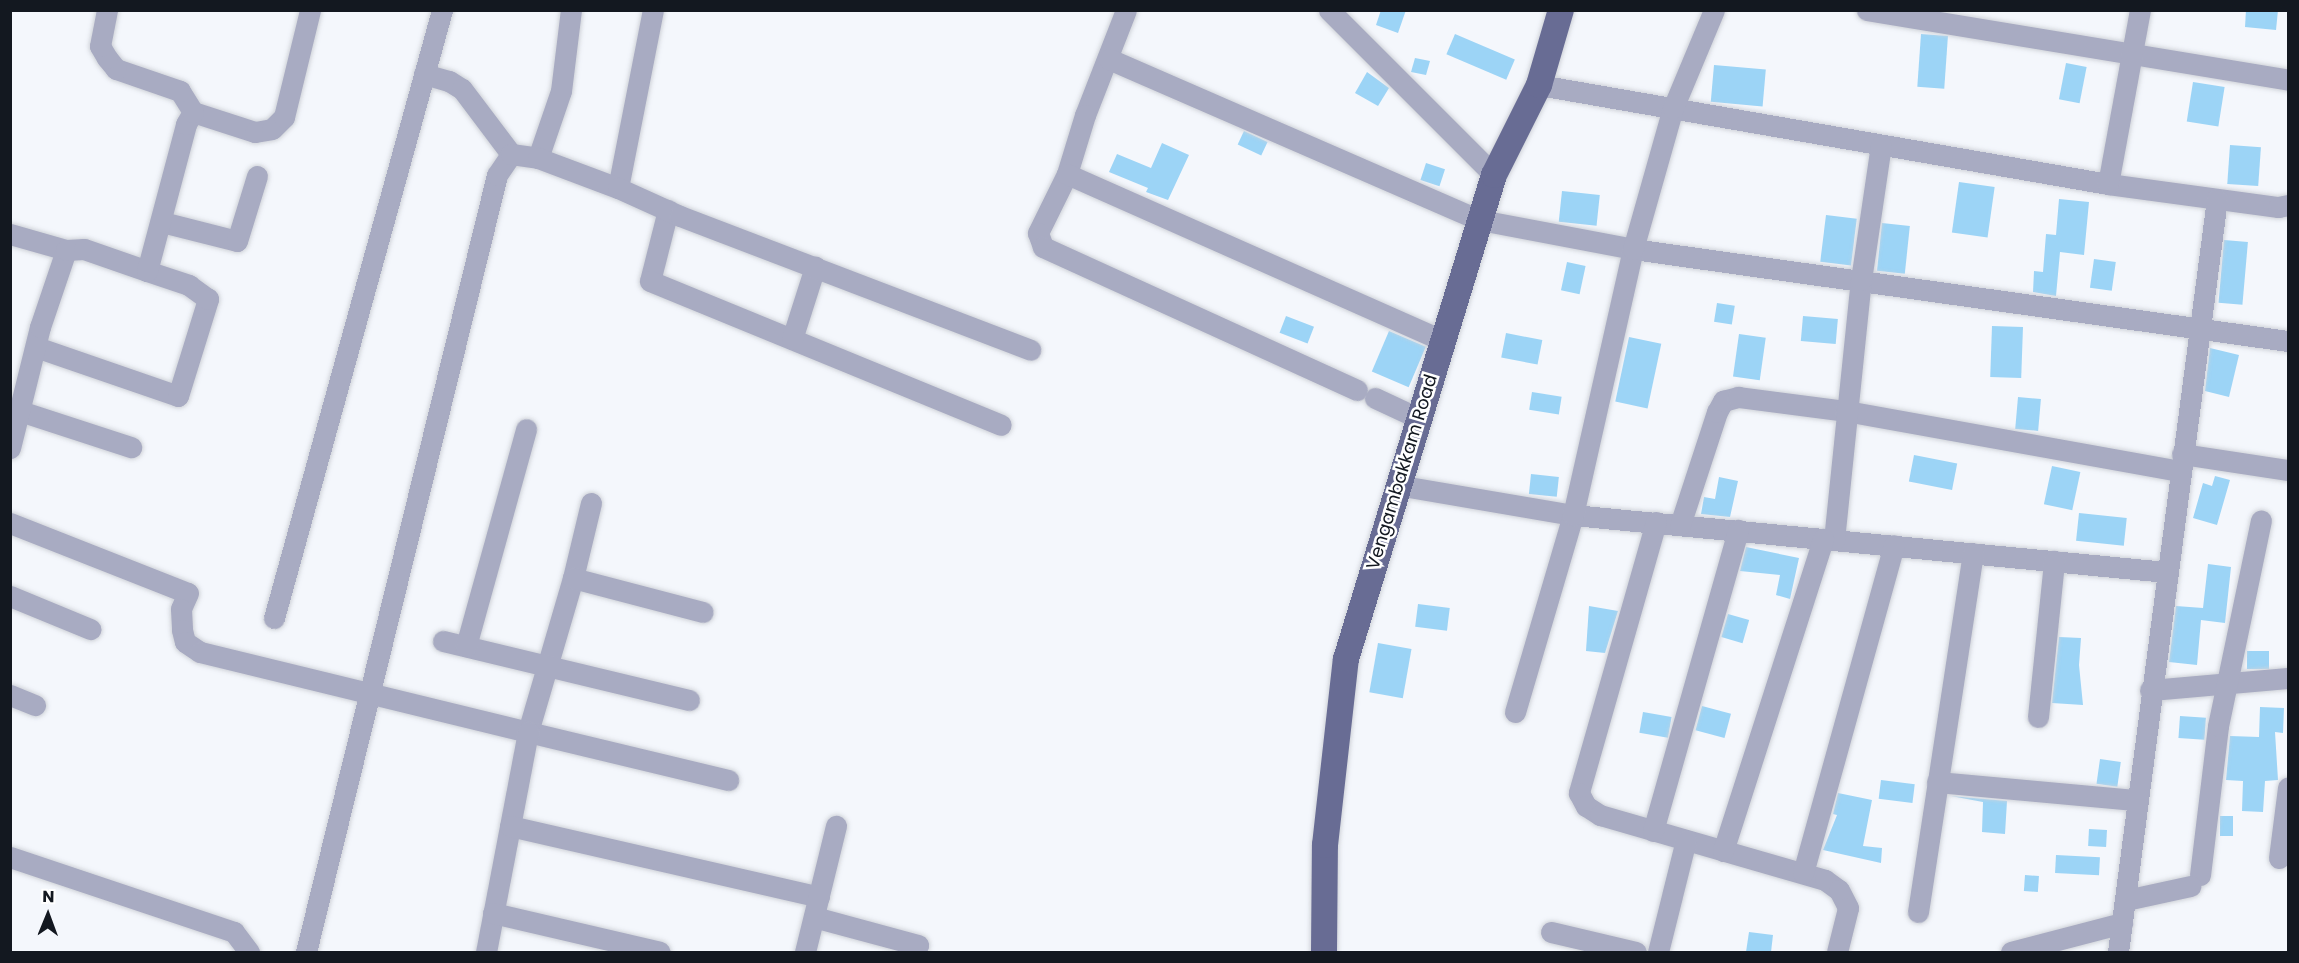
<!DOCTYPE html>
<style>
body{margin:0}
#map{position:relative;width:2299px;height:963px;overflow:hidden;background:#f4f7fc;font-family:Poppins,sans-serif}
div>[style]{position:absolute}
.building>*{inset:0;background:#9cd4f6;transform-origin:0 0}
.roads{filter:drop-shadow(0 0 2px #d0d3d9) drop-shadow(0 0 2px #d0d3d9)}
.minor>*{height:21px;margin:-10.5px;padding:0 10.5px;transform-origin:10.5px;border-radius:10.5px;background:#a8abc2}
.major>*{height:26px;margin:-13px;padding:0 13px;transform-origin:13px;border-radius:13px;background:#686c94}
span{translate:-50% -50%;white-space:nowrap;text-align:center;line-height:1.15;-webkit-text-stroke:5px #fff;paint-order:stroke}
.street-label{font-size:18px;color:#131820}
.frame{position:absolute;inset:0;border:12px solid #131820;pointer-events:none}
.north{position:absolute;left:18px;top:885px;width:60px;height:60px;-webkit-text-stroke:4px #fff;paint-order:stroke;rotate:1deg;font-size:16px;font-weight:700;line-height:24px;text-align:center;color:#131820}
.north::after{content:'';display:block;margin:auto;width:21px;height:27px;background:#131820;clip-path:polygon(50% 0,100% 100%,50% 72%,0 100%)}
</style>
<div id="map">
<div class="building">
<i style="clip-path:polygon(1381px 10px,1406px 10px,1398px 33px,1376px 25px)"></i>
<i style="clip-path:polygon(2246px 10px,2278px 10px,2276px 30px,2245px 27px)"></i>
<i style="left:1455px;top:34px;width:65px;height:22px;rotate:23deg"></i>
<i style="left:1921px;top:34px;width:27px;height:53px;rotate:4deg"></i>
<i style="clip-path:polygon(1415px 58px,1430px 61px,1426px 75px,1411px 72px)"></i>
<i style="left:2066px;top:63px;width:21px;height:37px;rotate:11deg"></i>
<i style="left:1714px;top:65px;width:52px;height:37px;rotate:5deg"></i>
<i style="clip-path:polygon(1367px 72px,1389px 88px,1378px 106px,1355px 93px)"></i>
<i style="left:2193px;top:82px;width:32px;height:40px;rotate:9deg"></i>
<i style="left:1244px;top:131px;width:26px;height:15px;rotate:25deg"></i>
<i style="clip-path:polygon(1162px 143px,1189px 155px,1168px 200px,1146px 192px,1148px 188px,1109px 172px,1117px 154px,1151px 168px)"></i>
<i style="left:2230px;top:145px;width:31px;height:39px;rotate:4deg"></i>
<i style="left:1426px;top:163px;width:20px;height:18px;rotate:18deg"></i>
<i style="left:1959px;top:182px;width:36px;height:51px;rotate:8deg"></i>
<i style="left:1562px;top:191px;width:38px;height:31px;rotate:6deg"></i>
<i style="clip-path:polygon(2059px 199px,2089px 202px,2084px 255px,2060px 252px,2056px 296px,2033px 292px,2034px 271px,2043px 272px,2046px 234px,2056px 235px)"></i>
<i style="left:1826px;top:215px;width:31px;height:47px;rotate:7deg"></i>
<i style="left:1882px;top:223px;width:28px;height:48px;rotate:6deg"></i>
<i style="left:2224px;top:240px;width:24px;height:63px;rotate:5deg"></i>
<i style="left:2094px;top:259px;width:22px;height:29px;rotate:8deg"></i>
<i style="left:1567px;top:262px;width:19px;height:29px;rotate:12deg"></i>
<i style="left:1717px;top:303px;width:18px;height:19px;rotate:9deg"></i>
<i style="left:1286px;top:316px;width:30px;height:18px;rotate:21deg"></i>
<i style="left:1803px;top:316px;width:35px;height:25px;rotate:5deg"></i>
<i style="left:1992px;top:326px;width:31px;height:51px;rotate:2deg"></i>
<i style="left:1389px;top:331px;width:40px;height:44px;rotate:23deg"></i>
<i style="left:1506px;top:333px;width:37px;height:25px;rotate:11deg"></i>
<i style="left:1739px;top:334px;width:27px;height:43px;rotate:8deg"></i>
<i style="left:1629px;top:337px;width:33px;height:66px;rotate:12deg"></i>
<i style="clip-path:polygon(2210px 348px,2239px 355px,2229px 397px,2205px 391px)"></i>
<i style="left:1532px;top:392px;width:30px;height:18px;rotate:9deg"></i>
<i style="left:2018px;top:397px;width:23px;height:32px;rotate:5deg"></i>
<i style="left:1914px;top:455px;width:44px;height:27px;rotate:11deg"></i>
<i style="left:2052px;top:466px;width:29px;height:39px;rotate:12deg"></i>
<i style="left:1531px;top:474px;width:28px;height:20px;rotate:6deg"></i>
<i style="clip-path:polygon(2215px 476px,2230px 480px,2217px 525px,2193px 518px,2203px 483px,2212px 486px)"></i>
<i style="clip-path:polygon(1719px 477px,1738px 481px,1730px 517px,1701px 514px,1704px 497px,1715px 499px)"></i>
<i style="left:2079px;top:513px;width:48px;height:28px;rotate:6deg"></i>
<i style="clip-path:polygon(1746px 547px,1799px 558px,1790px 599px,1776px 595px,1780px 575px,1740px 571px)"></i>
<i style="clip-path:polygon(2208px 564px,2231px 567px,2225px 623px,2201px 620px,2197px 665px,2169px 662px,2176px 606px,2203px 608px)"></i>
<i style="left:1418px;top:604px;width:32px;height:23px;rotate:7deg"></i>
<i style="clip-path:polygon(1589px 606px,1618px 611px,1605px 653px,1586px 651px)"></i>
<i style="left:1728px;top:614px;width:22px;height:24px;rotate:16deg"></i>
<i style="clip-path:polygon(2059px 637px,2081px 638px,2079px 665px,2083px 705px,2052px 703px)"></i>
<i style="left:1378px;top:643px;width:34px;height:50px;rotate:10deg"></i>
<i style="left:2247px;top:651px;width:22px;height:18px"></i>
<i style="left:1702px;top:706px;width:30px;height:25px;rotate:15deg"></i>
<i style="clip-path:polygon(2260px 707px,2284px 708px,2283px 733px,2275px 732px,2278px 780px,2265px 781px,2263px 812px,2242px 811px,2243px 781px,2226px 780px,2230px 736px,2259px 737px)"></i>
<i style="left:1643px;top:712px;width:29px;height:21px;rotate:10deg"></i>
<i style="left:2180px;top:716px;width:26px;height:22px;rotate:4deg"></i>
<i style="left:2100px;top:759px;width:21px;height:25px;rotate:8deg"></i>
<i style="left:1881px;top:780px;width:34px;height:19px;rotate:7deg"></i>
<i style="clip-path:polygon(1838px 793px,1872px 800px,1863px 846px,1882px 848px,1881px 863px,1823px 850px,1837px 815px,1833px 814px)"></i>
<i style="clip-path:polygon(1951px 796px,2007px 801px,2005px 834px,1982px 832px,1983px 802px)"></i>
<i style="left:2220px;top:816px;width:13px;height:20px"></i>
<i style="left:2089px;top:829px;width:18px;height:17px;rotate:3deg"></i>
<i style="left:2056px;top:855px;width:44px;height:18px;rotate:3deg"></i>
<i style="left:2025px;top:875px;width:14px;height:16px;rotate:4deg"></i>
<i style="clip-path:polygon(1749px 932px,1773px 935px,1771px 952px,1746px 952px)"></i>
</div>
<div class="roads">
<div class="minor">
<i style="left:1126px;top:10px;width:113px;rotate:111.3deg"></i>
<i style="left:1085px;top:115px;width:62px;rotate:107deg"></i>
<i style="left:1067px;top:174px;width:66px;rotate:116.2deg"></i>
<i style="left:1038px;top:233px;width:15px;rotate:70deg"></i>
<i style="left:1043px;top:247px;width:345px;rotate:24.5deg"></i>
<i style="left:1329px;top:10px;width:233px;rotate:45deg"></i>
<i style="left:1867px;top:10px;width:427px;rotate:9.4deg"></i>
<i style="left:1109px;top:59px;width:404px;rotate:23.5deg"></i>
<i style="left:1480px;top:220px;width:156px;rotate:10.7deg"></i>
<i style="left:1633px;top:249px;width:661px;rotate:8deg"></i>
<i style="left:424px;top:74px;width:26px;rotate:16deg"></i>
<i style="left:449px;top:81px;width:15px;rotate:32deg"></i>
<i style="left:462px;top:89px;width:81px;rotate:53deg"></i>
<i style="left:1539px;top:85px;width:578px;rotate:9.87deg"></i>
<i style="left:2108px;top:184px;width:172px;rotate:7.7deg"></i>
<i style="left:2278px;top:207px;width:10px;rotate:-11deg"></i>
<i style="left:193px;top:112px;width:65px;rotate:17.9deg"></i>
<i style="left:255px;top:132px;width:17px;rotate:-10deg"></i>
<i style="left:272px;top:129px;width:17px;rotate:-45deg"></i>
<i style="left:284px;top:117px;width:110px;rotate:-76.3deg"></i>
<i style="left:538px;top:158px;width:71px;rotate:-71.1deg"></i>
<i style="left:561px;top:91px;width:82px;rotate:-83deg"></i>
<i style="left:1067px;top:174px;width:410px;rotate:23.9deg"></i>
<i style="left:2108px;top:184px;width:177px;rotate:-79.6deg"></i>
<i style="left:618px;top:188px;width:181px;rotate:-78.9deg"></i>
<i style="left:668px;top:210px;width:73px;rotate:104.2deg"></i>
<i style="left:650px;top:281px;width:379px;rotate:22.3deg"></i>
<i style="left:162px;top:222px;width:77px;rotate:14.2deg"></i>
<i style="left:237px;top:241px;width:68px;rotate:-72.9deg"></i>
<i style="left:10px;top:234px;width:58px;rotate:15.9deg"></i>
<i style="left:792px;top:339px;width:76px;rotate:-72.3deg"></i>
<i style="left:36px;top:347px;width:150px;rotate:19deg"></i>
<i style="left:178px;top:396px;width:102px;rotate:-72.8deg"></i>
<i style="left:208px;top:299px;width:24px;rotate:-144deg"></i>
<i style="left:189px;top:285px;width:44px;rotate:-161.6deg"></i>
<i style="left:1375px;top:398px;width:47px;rotate:24.9deg"></i>
<i style="left:20px;top:411px;width:117px;rotate:18deg"></i>
<i style="left:10px;top:448px;width:125px;rotate:-76.1deg"></i>
<i style="left:40px;top:327px;width:81px;rotate:-71.3deg"></i>
<i style="left:66px;top:250px;width:18px;rotate:-3deg"></i>
<i style="left:84px;top:249px;width:67px;rotate:19.2deg"></i>
<i style="left:147px;top:271px;width:152px;rotate:-75.1deg"></i>
<i style="left:186px;top:124px;width:14px;rotate:-60deg"></i>
<i style="left:193px;top:112px;width:25px;rotate:-122deg"></i>
<i style="left:180px;top:91px;width:68px;rotate:-161deg"></i>
<i style="left:116px;top:69px;width:14px;rotate:-129deg"></i>
<i style="left:107px;top:58px;width:14px;rotate:-120deg"></i>
<i style="left:100px;top:46px;width:37px;rotate:-79deg"></i>
<i style="left:2182px;top:454px;width:107px;rotate:8.6deg"></i>
<i style="left:1397px;top:485px;width:179px;rotate:9.7deg"></i>
<i style="left:1573px;top:515px;width:596px;rotate:5.49deg"></i>
<i style="left:591px;top:503px;width:77px;rotate:103.5deg"></i>
<i style="left:573px;top:578px;width:160px;rotate:106.3deg"></i>
<i style="left:528px;top:732px;width:206px;rotate:13.5deg"></i>
<i style="left:1656px;top:522px;width:282px;rotate:105.9deg"></i>
<i style="left:1579px;top:793px;width:15px;rotate:62deg"></i>
<i style="left:1586px;top:806px;width:17px;rotate:33deg"></i>
<i style="left:1600px;top:815px;width:234px;rotate:16.1deg"></i>
<i style="left:1825px;top:880px;width:17px;rotate:36deg"></i>
<i style="left:1839px;top:890px;width:20px;rotate:63deg"></i>
<i style="left:1848px;top:908px;width:45px;rotate:104deg"></i>
<i style="left:10px;top:523px;width:191px;rotate:21.5deg"></i>
<i style="left:188px;top:593px;width:17px;rotate:114deg"></i>
<i style="left:181px;top:609px;width:21px;rotate:87deg"></i>
<i style="left:182px;top:630px;width:12px;rotate:76deg"></i>
<i style="left:185px;top:642px;width:18px;rotate:34deg"></i>
<i style="left:200px;top:652px;width:338px;rotate:13.7deg"></i>
<i style="left:528px;top:732px;width:224px;rotate:100.8deg"></i>
<i style="left:1680px;top:525px;width:119px;rotate:-71.9deg"></i>
<i style="left:1717px;top:412px;width:13px;rotate:-61deg"></i>
<i style="left:1723px;top:401px;width:16px;rotate:-15deg"></i>
<i style="left:1738px;top:397px;width:109px;rotate:7.4deg"></i>
<i style="left:1846px;top:411px;width:339px;rotate:10.2deg"></i>
<i style="left:1834px;top:540px;width:261px;rotate:-84.1deg"></i>
<i style="left:1861px;top:280px;width:136px;rotate:-81.6deg"></i>
<i style="left:573px;top:578px;width:134px;rotate:14.7deg"></i>
<i style="left:10px;top:596px;width:87px;rotate:22.4deg"></i>
<i style="left:274px;top:618px;width:631px;rotate:-74.55deg"></i>
<i style="left:443px;top:641px;width:253px;rotate:13.5deg"></i>
<i style="left:466px;top:646px;width:225px;rotate:-74.5deg"></i>
<i style="left:2150px;top:690px;width:139px;rotate:-5deg"></i>
<i style="left:10px;top:695px;width:27px;rotate:22deg"></i>
<i style="left:1515px;top:712px;width:205px;rotate:-73.6deg"></i>
<i style="left:1573px;top:515px;width:273px;rotate:-77.3deg"></i>
<i style="left:1633px;top:249px;width:147px;rotate:-74.2deg"></i>
<i style="left:1673px;top:108px;width:106px;rotate:-67.3deg"></i>
<i style="left:2038px;top:717px;width:157px;rotate:-84.1deg"></i>
<i style="left:1937px;top:782px;width:199px;rotate:5.2deg"></i>
<i style="left:510px;top:826px;width:317px;rotate:12.9deg"></i>
<i style="left:1653px;top:831px;width:313px;rotate:-74.2deg"></i>
<i style="left:1723px;top:851px;width:328px;rotate:-72.2deg"></i>
<i style="left:10px;top:857px;width:236px;rotate:18.5deg"></i>
<i style="left:234px;top:932px;width:25px;rotate:53deg"></i>
<i style="left:2279px;top:858px;width:71px;rotate:-82.7deg"></i>
<i style="left:1803px;top:873px;width:340px;rotate:-74.5deg"></i>
<i style="left:2200px;top:875px;width:150px;rotate:-83.1deg"></i>
<i style="left:2218px;top:726px;width:210px;rotate:-78.2deg"></i>
<i style="left:2126px;top:900px;width:66px;rotate:-12.2deg"></i>
<i style="left:1918px;top:912px;width:363px;rotate:-81.3deg"></i>
<i style="left:493px;top:913px;width:171px;rotate:13.1deg"></i>
<i style="left:814px;top:917px;width:108px;rotate:15.1deg"></i>
<i style="left:1551px;top:932px;width:87px;rotate:13.2deg"></i>
<i style="left:306px;top:952px;width:800px;rotate:-76.19deg"></i>
<i style="left:497px;top:175px;width:25px;rotate:-56deg"></i>
<i style="left:511px;top:154px;width:27px;rotate:8deg"></i>
<i style="left:538px;top:158px;width:85px;rotate:20.6deg"></i>
<i style="left:618px;top:188px;width:68px;rotate:24.3deg"></i>
<i style="left:680px;top:216px;width:375px;rotate:20.9deg"></i>
<i style="left:805px;top:952px;width:130px;rotate:-76.2deg"></i>
<i style="left:1658px;top:952px;width:115px;rotate:-76deg"></i>
<i style="left:2011px;top:952px;width:115px;rotate:-14.6deg"></i>
<i style="left:2118px;top:952px;width:759px;rotate:-82.51deg"></i>
</div>
<div class="major">
<i style="left:1324px;top:952px;width:107px;rotate:-89.5deg"></i>
<i style="left:1325px;top:845px;width:187px;rotate:-83.6deg"></i>
<i style="left:1346px;top:659px;width:506px;rotate:-73deg"></i>
<i style="left:1494px;top:175px;width:101px;rotate:-63.4deg"></i>
<i style="left:1539px;top:85px;width:78px;rotate:-73.7deg"></i>
</div>
</div>
<div class="street-label">
<span style="left:1402px;top:472px;rotate:-73deg">Vengambakkam Road</span>
</div>
<div class="frame"></div>
<div class="north">N</div>
</div>
